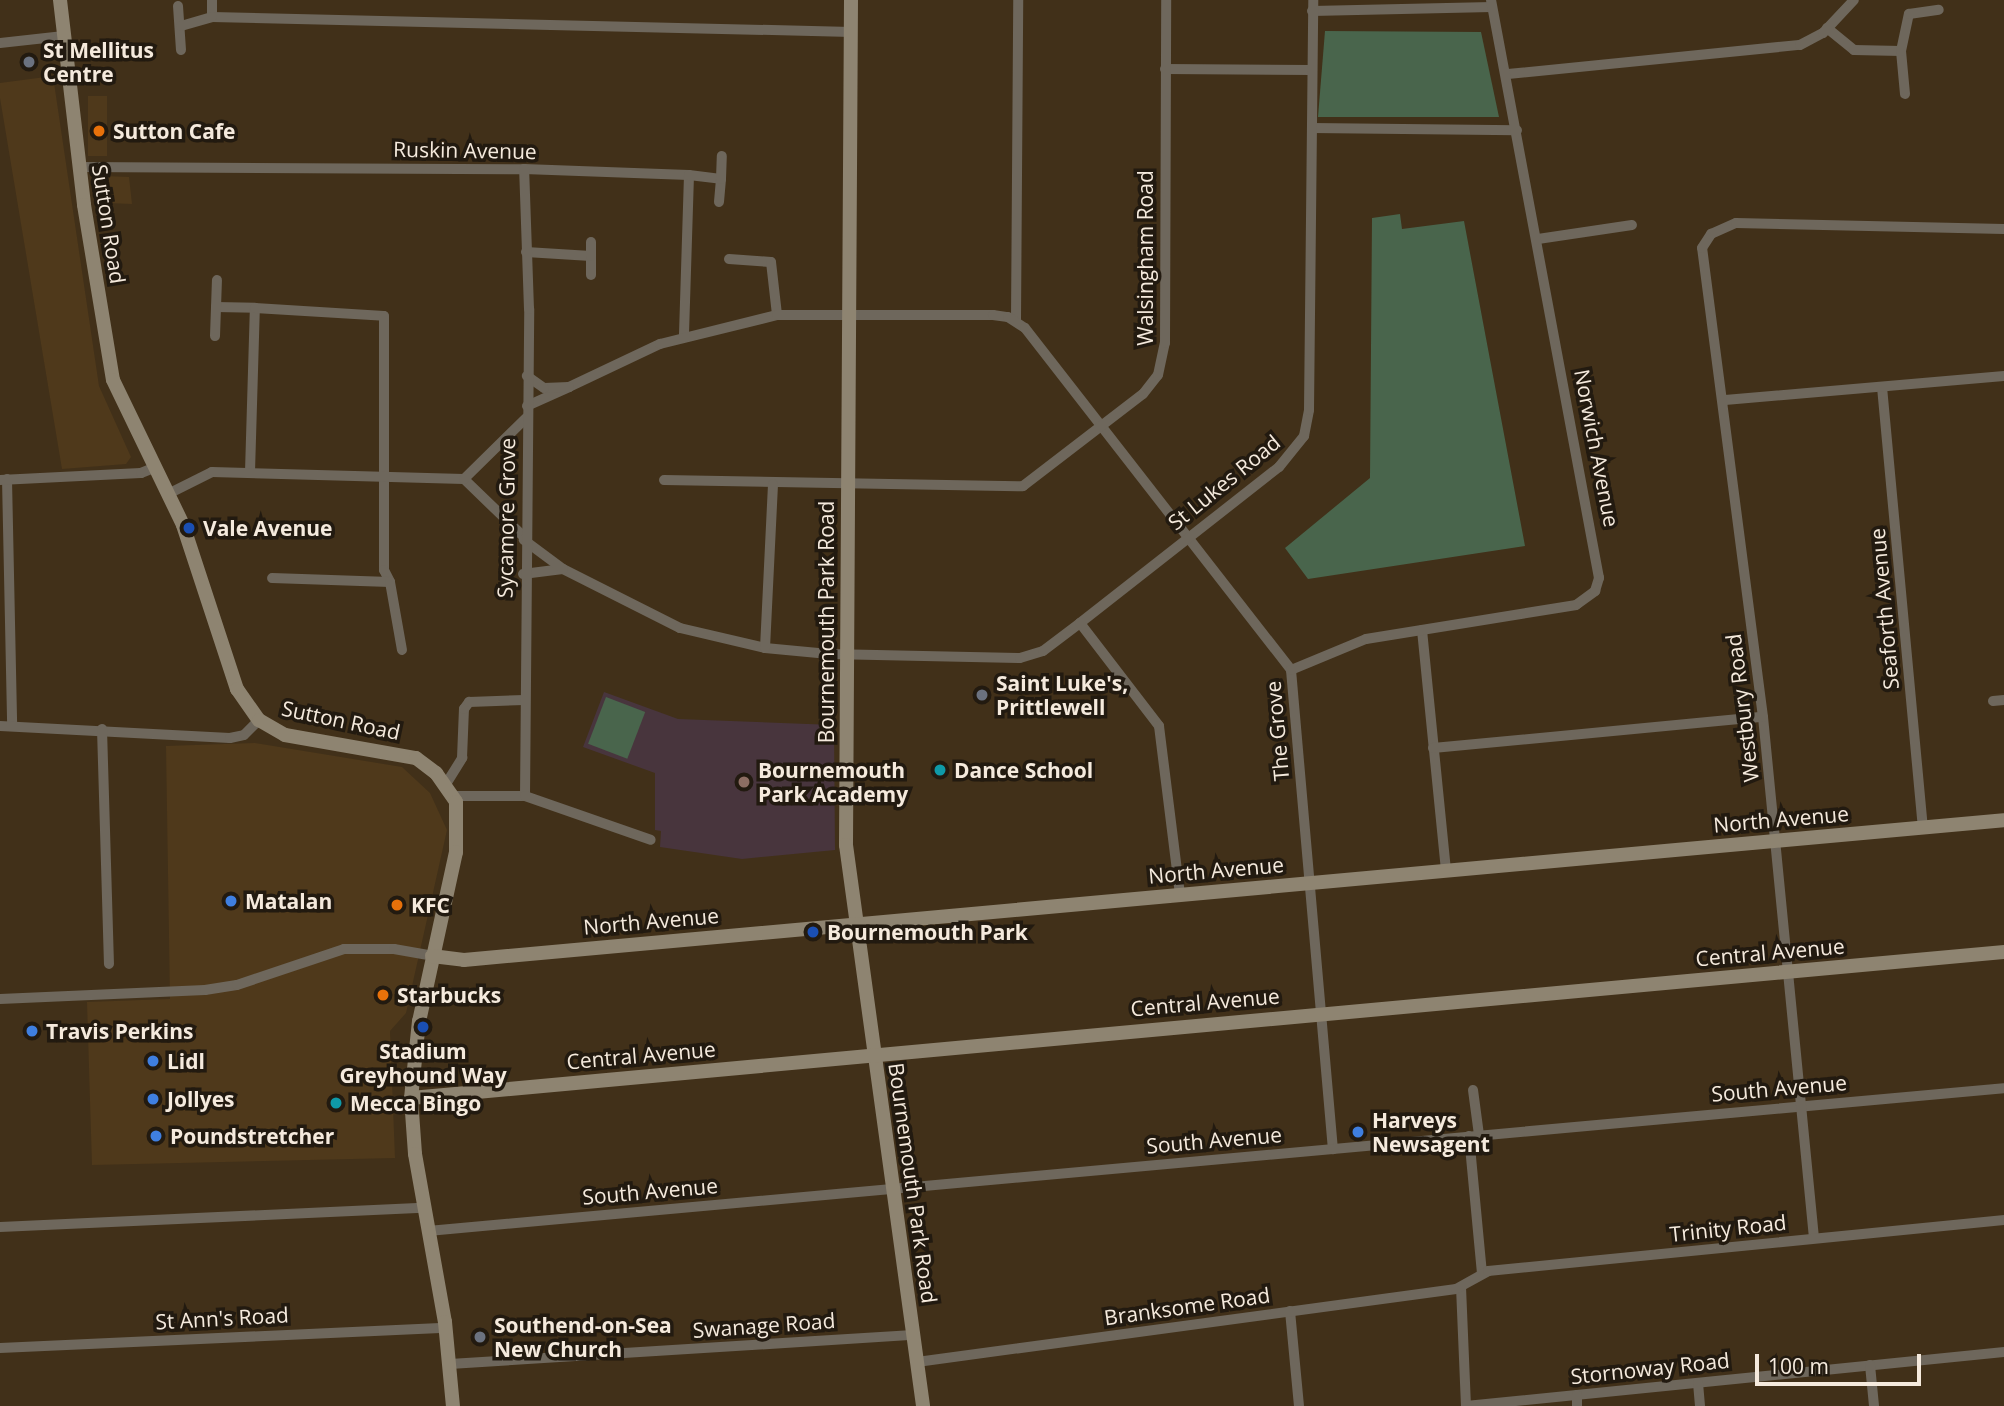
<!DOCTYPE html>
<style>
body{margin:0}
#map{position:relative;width:2004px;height:1406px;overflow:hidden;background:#413019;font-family:"Open Sans",sans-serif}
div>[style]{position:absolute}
.built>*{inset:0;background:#4f391b;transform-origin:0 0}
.education>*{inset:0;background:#48353d}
.green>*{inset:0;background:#49654c;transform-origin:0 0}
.street>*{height:10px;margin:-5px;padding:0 5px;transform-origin:5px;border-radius:5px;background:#6e675c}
.secondary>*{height:14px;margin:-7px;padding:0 7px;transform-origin:7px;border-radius:7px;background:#8e8471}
.dots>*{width:19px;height:19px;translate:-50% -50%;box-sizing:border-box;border:4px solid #221a10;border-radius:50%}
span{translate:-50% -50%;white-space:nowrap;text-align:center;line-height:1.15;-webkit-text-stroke:7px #221a10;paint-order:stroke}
.poi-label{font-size:21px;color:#f5eadd;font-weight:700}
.left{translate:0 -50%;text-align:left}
.street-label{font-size:21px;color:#f5eadd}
.scale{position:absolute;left:1755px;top:1354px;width:166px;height:32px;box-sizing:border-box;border:4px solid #f5eadd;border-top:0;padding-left:9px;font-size:21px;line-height:24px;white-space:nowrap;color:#f5eadd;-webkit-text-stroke:5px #221a10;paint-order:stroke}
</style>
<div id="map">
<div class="built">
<i style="clip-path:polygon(53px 76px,99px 386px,131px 457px,126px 464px,62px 469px,0 98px,0 83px)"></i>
<i style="left:88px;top:96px;width:19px;height:60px"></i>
<i style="clip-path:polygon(104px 176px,129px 177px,132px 204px,107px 203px)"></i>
<i style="clip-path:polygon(255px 743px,402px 767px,430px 793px,447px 830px,406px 1013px,390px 1031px,395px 1158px,92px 1165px,87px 1002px,170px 999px,166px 746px)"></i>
</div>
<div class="education">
<i style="clip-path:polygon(604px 692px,678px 719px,834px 725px,835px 850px,742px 859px,660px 847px,661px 831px,655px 830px,655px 773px,583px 747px)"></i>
</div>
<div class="green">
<i style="clip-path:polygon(1325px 31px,1481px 32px,1499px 117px,1318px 117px)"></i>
<i style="clip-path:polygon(1400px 214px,1402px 229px,1464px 221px,1525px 546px,1308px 579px,1285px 548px,1370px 478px,1372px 218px)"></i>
<i style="left:606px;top:697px;width:42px;height:50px;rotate:21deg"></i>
</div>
<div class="street">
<i style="left:212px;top:0;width:17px;rotate:90deg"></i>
<i style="left:212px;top:17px;width:640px;rotate:1.34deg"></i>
<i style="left:178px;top:6px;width:44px;rotate:86.1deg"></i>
<i style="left:1312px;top:11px;width:180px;rotate:-1.3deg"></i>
<i style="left:181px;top:26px;width:32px;rotate:-16deg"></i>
<i style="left:1827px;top:28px;width:35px;rotate:39deg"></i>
<i style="left:1854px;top:50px;width:47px;rotate:1.2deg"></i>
<i style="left:0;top:43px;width:64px;rotate:-6.2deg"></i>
<i style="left:1165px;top:69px;width:147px;rotate:0.4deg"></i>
<i style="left:1508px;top:74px;width:293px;rotate:-5.7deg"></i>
<i style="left:1800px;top:45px;width:26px;rotate:-28deg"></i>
<i style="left:1823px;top:33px;width:45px;rotate:-46.8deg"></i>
<i style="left:1905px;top:94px;width:43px;rotate:-95.3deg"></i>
<i style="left:1901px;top:51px;width:38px;rotate:-78deg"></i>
<i style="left:1909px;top:14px;width:30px;rotate:-8deg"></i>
<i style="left:1312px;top:128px;width:205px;rotate:0.6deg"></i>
<i style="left:79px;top:167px;width:445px;rotate:0.3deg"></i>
<i style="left:524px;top:169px;width:165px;rotate:2.1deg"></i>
<i style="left:689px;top:175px;width:161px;rotate:91.8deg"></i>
<i style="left:689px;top:175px;width:32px;rotate:7deg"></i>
<i style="left:721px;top:179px;width:23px;rotate:95deg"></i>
<i style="left:721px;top:179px;width:23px;rotate:-88deg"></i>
<i style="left:1538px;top:239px;width:95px;rotate:-8.5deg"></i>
<i style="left:526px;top:252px;width:65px;rotate:3.5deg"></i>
<i style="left:591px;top:256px;width:19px;rotate:90deg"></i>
<i style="left:591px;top:256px;width:14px;rotate:-90deg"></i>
<i style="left:729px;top:259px;width:42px;rotate:4.1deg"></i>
<i style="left:771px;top:262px;width:53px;rotate:83.5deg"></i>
<i style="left:216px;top:307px;width:39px;rotate:1deg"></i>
<i style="left:1016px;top:320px;width:320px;rotate:-89.6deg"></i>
<i style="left:215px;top:336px;width:56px;rotate:-88deg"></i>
<i style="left:569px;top:387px;width:101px;rotate:-25.3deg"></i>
<i style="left:660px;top:344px;width:121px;rotate:-13.9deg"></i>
<i style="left:777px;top:315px;width:216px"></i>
<i style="left:993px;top:315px;width:15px;rotate:8deg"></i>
<i style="left:1008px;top:317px;width:20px;rotate:33deg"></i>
<i style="left:1025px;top:328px;width:433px;rotate:52.1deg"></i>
<i style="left:1291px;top:670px;width:481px;rotate:85deg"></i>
<i style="left:1882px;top:387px;width:442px;rotate:84.7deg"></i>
<i style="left:1725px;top:400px;width:280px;rotate:-4.9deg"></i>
<i style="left:527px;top:406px;width:46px;rotate:-24.3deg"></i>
<i style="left:569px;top:387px;width:25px;rotate:178deg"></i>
<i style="left:544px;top:388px;width:21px;rotate:-145deg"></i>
<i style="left:250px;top:472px;width:164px;rotate:-88.3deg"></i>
<i style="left:255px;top:308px;width:129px;rotate:3.5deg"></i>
<i style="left:384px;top:316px;width:254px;rotate:90deg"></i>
<i style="left:384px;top:570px;width:13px;rotate:63deg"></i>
<i style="left:390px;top:582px;width:118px;rotate:-178.1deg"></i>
<i style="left:7px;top:479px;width:247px;rotate:88.8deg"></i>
<i style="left:464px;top:479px;width:83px;rotate:44deg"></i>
<i style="left:0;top:480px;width:141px;rotate:-2.8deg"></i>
<i style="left:141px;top:473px;width:16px;rotate:-22deg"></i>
<i style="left:664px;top:480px;width:359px;rotate:1deg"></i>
<i style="left:1023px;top:486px;width:151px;rotate:-37.5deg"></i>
<i style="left:1143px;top:394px;width:24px;rotate:-52deg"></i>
<i style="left:1158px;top:375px;width:33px;rotate:-78deg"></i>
<i style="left:1165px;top:343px;width:343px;rotate:-89.8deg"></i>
<i style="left:170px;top:493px;width:47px;rotate:-26.6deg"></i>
<i style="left:212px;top:472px;width:252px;rotate:1.6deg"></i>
<i style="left:464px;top:479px;width:87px;rotate:-44.5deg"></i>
<i style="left:563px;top:569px;width:131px;rotate:26.8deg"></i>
<i style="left:680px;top:628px;width:87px;rotate:13.2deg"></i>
<i style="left:765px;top:648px;width:64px;rotate:5.4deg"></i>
<i style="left:829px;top:654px;width:191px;rotate:1.2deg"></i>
<i style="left:1020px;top:658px;width:24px;rotate:-17deg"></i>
<i style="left:1043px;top:651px;width:46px;rotate:-37.1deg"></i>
<i style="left:1080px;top:623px;width:253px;rotate:-38.1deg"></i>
<i style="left:1279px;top:467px;width:40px;rotate:-51deg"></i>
<i style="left:1304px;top:436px;width:26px;rotate:-79deg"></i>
<i style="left:1309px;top:410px;width:410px;rotate:-89.4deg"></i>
<i style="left:523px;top:574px;width:40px;rotate:-7.1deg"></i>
<i style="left:563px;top:569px;width:49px;rotate:-143.4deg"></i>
<i style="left:390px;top:582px;width:69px;rotate:80deg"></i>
<i style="left:1080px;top:623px;width:130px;rotate:52.5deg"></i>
<i style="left:1159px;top:726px;width:170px;rotate:82.9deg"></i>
<i style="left:1422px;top:630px;width:242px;rotate:84.3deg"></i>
<i style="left:765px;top:648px;width:164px;rotate:-87.2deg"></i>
<i style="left:1291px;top:670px;width:81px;rotate:-22.5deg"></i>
<i style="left:1366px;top:639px;width:213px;rotate:-9.2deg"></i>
<i style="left:1576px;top:605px;width:24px;rotate:-36deg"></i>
<i style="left:1595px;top:591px;width:14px;rotate:-73deg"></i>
<i style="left:1599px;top:578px;width:588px;rotate:-100.58deg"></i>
<i style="left:1993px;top:701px;width:11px;rotate:-5deg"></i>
<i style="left:0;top:726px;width:230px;rotate:3deg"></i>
<i style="left:230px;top:738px;width:14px;rotate:-12deg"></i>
<i style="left:244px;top:735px;width:21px;rotate:-45deg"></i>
<i style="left:102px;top:729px;width:235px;rotate:88.3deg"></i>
<i style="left:1433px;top:748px;width:331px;rotate:-5.4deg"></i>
<i style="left:446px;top:784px;width:31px;rotate:-58deg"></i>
<i style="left:462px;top:758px;width:49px;rotate:-87.7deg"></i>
<i style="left:464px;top:709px;width:9px;rotate:-54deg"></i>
<i style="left:469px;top:702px;width:55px;rotate:-2.1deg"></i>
<i style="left:454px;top:796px;width:71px"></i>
<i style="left:525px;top:796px;width:487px;rotate:-89.5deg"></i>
<i style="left:529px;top:309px;width:140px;rotate:-92deg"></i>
<i style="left:525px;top:796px;width:133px;rotate:19.2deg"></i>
<i style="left:0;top:999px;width:205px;rotate:-2.5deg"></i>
<i style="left:205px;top:990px;width:32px;rotate:-9deg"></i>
<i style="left:237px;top:985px;width:113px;rotate:-18.6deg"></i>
<i style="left:344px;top:949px;width:50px"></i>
<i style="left:394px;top:949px;width:39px;rotate:10deg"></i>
<i style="left:1473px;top:1090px;width:45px;rotate:82.4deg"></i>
<i style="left:1469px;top:1136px;width:138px;rotate:84.6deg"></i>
<i style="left:0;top:1227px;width:423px;rotate:-2.6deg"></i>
<i style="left:428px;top:1231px;width:1582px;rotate:-5.18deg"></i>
<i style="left:1814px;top:1238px;width:523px;rotate:-95.59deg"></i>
<i style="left:1763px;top:717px;width:473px;rotate:-97.4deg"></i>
<i style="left:1702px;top:248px;width:17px;rotate:-57deg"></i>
<i style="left:1711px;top:234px;width:27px;rotate:-24deg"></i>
<i style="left:1736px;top:223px;width:268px;rotate:1.3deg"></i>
<i style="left:1461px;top:1287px;width:119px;rotate:87.6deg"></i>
<i style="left:1466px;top:1406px;width:541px;rotate:-5.73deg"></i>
<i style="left:1290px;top:1311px;width:95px;rotate:84.6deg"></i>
<i style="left:0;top:1348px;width:446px;rotate:-2.6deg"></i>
<i style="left:917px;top:1362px;width:544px;rotate:-7.71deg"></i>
<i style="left:1456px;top:1289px;width:37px;rotate:-29deg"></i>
<i style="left:1488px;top:1271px;width:519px;rotate:-5.64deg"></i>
<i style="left:450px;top:1364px;width:464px;rotate:-3.6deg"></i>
<i style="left:1870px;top:1365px;width:41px;rotate:84.4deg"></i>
<i style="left:1698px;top:1383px;width:23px;rotate:85deg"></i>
<i style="left:1577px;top:1395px;width:11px;rotate:90deg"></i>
</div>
<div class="secondary">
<i style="left:60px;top:0;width:206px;rotate:83.3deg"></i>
<i style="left:84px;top:205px;width:177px;rotate:80.6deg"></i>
<i style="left:113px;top:380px;width:161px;rotate:64.2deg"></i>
<i style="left:183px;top:525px;width:173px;rotate:71.8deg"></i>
<i style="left:237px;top:689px;width:38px;rotate:55deg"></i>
<i style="left:259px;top:720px;width:30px;rotate:30deg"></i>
<i style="left:285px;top:735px;width:133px;rotate:10deg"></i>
<i style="left:416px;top:758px;width:25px;rotate:37deg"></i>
<i style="left:436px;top:773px;width:35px;rotate:55deg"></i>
<i style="left:456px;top:802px;width:50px;rotate:90deg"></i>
<i style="left:456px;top:852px;width:173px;rotate:102.3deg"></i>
<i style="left:419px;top:1021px;width:77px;rotate:95.9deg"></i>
<i style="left:411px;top:1098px;width:56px;rotate:85.9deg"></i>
<i style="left:415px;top:1154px;width:171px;rotate:79.9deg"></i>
<i style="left:445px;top:1322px;width:84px;rotate:84.6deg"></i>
<i style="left:851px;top:0;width:845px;rotate:90.34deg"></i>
<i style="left:846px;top:845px;width:566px;rotate:82.18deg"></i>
<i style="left:432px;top:956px;width:32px;rotate:7deg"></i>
<i style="left:464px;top:960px;width:1546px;rotate:-5.19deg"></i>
<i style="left:411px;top:1098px;width:1600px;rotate:-5.24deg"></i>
</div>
<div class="dots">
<i style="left:29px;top:62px;background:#6b7280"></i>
<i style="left:99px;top:131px;background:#e8710a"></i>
<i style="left:189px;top:528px;background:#1a4fb4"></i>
<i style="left:982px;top:695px;background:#6b7280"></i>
<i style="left:940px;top:770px;background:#0f9aa8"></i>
<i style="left:744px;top:782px;background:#8d6e63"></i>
<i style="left:231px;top:901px;background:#3f7fe0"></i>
<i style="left:397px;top:905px;background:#e8710a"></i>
<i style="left:813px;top:932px;background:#1a4fb4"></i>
<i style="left:383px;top:995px;background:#e8710a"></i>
<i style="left:423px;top:1027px;background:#1a4fb4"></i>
<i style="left:32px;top:1031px;background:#3f7fe0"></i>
<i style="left:153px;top:1061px;background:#3f7fe0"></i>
<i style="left:153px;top:1099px;background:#3f7fe0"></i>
<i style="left:336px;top:1103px;background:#0f9aa8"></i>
<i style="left:1358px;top:1132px;background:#3f7fe0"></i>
<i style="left:156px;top:1136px;background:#3f7fe0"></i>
<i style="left:480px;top:1337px;background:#6b7280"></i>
</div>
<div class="poi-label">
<span class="left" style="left:43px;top:62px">St Mellitus<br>Centre</span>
<span class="left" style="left:113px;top:131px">Sutton Cafe</span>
<span class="left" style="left:203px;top:528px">Vale Avenue</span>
<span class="left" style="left:996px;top:695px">Saint Luke's,<br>Prittlewell</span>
<span class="left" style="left:758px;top:782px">Bournemouth<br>Park Academy</span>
<span class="left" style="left:954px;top:770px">Dance School</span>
<span class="left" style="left:245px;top:901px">Matalan</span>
<span class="left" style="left:411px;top:905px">KFC</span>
<span class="left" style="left:827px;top:932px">Bournemouth Park</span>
<span class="left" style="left:397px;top:995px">Starbucks</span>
<span class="left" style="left:46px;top:1031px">Travis Perkins</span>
<span style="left:423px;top:1063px">Stadium<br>Greyhound Way</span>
<span class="left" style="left:167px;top:1061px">Lidl</span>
<span class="left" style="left:167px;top:1099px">Jollyes</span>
<span class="left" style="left:350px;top:1103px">Mecca Bingo</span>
<span class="left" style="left:1372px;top:1132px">Harveys<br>Newsagent</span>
<span class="left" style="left:170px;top:1136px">Poundstretcher</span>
<span class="left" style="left:494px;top:1337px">Southend-on-Sea<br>New Church</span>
</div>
<div class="street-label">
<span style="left:465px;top:150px;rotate:1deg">Ruskin Avenue</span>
<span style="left:109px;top:224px;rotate:81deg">Sutton Road</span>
<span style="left:1145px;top:258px;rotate:-90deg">Walsingham Road</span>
<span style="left:1597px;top:448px;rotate:79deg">Norwich Avenue</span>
<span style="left:1224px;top:482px;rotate:-39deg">St Lukes Road</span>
<span style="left:506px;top:518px;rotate:-89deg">Sycamore Grove</span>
<span style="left:1884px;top:609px;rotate:-95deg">Seaforth Avenue</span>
<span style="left:826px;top:622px;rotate:-90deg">Bournemouth Park Road</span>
<span style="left:1742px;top:708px;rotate:-97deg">Westbury Road</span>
<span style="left:341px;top:720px;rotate:12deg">Sutton Road</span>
<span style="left:1277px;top:731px;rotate:-95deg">The Grove</span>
<span style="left:1781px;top:819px;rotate:-5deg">North Avenue</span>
<span style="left:1216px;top:870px;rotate:-5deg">North Avenue</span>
<span style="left:651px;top:921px;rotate:-5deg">North Avenue</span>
<span style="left:1770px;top:952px;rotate:-5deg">Central Avenue</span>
<span style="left:1205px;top:1002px;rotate:-5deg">Central Avenue</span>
<span style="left:641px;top:1055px;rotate:-5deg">Central Avenue</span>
<span style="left:1779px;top:1088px;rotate:-5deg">South Avenue</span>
<span style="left:1214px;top:1140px;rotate:-5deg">South Avenue</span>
<span style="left:913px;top:1183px;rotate:82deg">Bournemouth Park Road</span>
<span style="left:650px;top:1191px;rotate:-5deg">South Avenue</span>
<span style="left:1728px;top:1228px;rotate:-6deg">Trinity Road</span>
<span style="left:1187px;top:1306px;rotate:-8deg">Branksome Road</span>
<span style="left:222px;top:1318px;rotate:-3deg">St Ann's Road</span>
<span style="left:764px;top:1325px;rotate:-4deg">Swanage Road</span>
<span style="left:1650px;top:1368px;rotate:-6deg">Stornoway Road</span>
</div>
<div class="scale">100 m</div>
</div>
